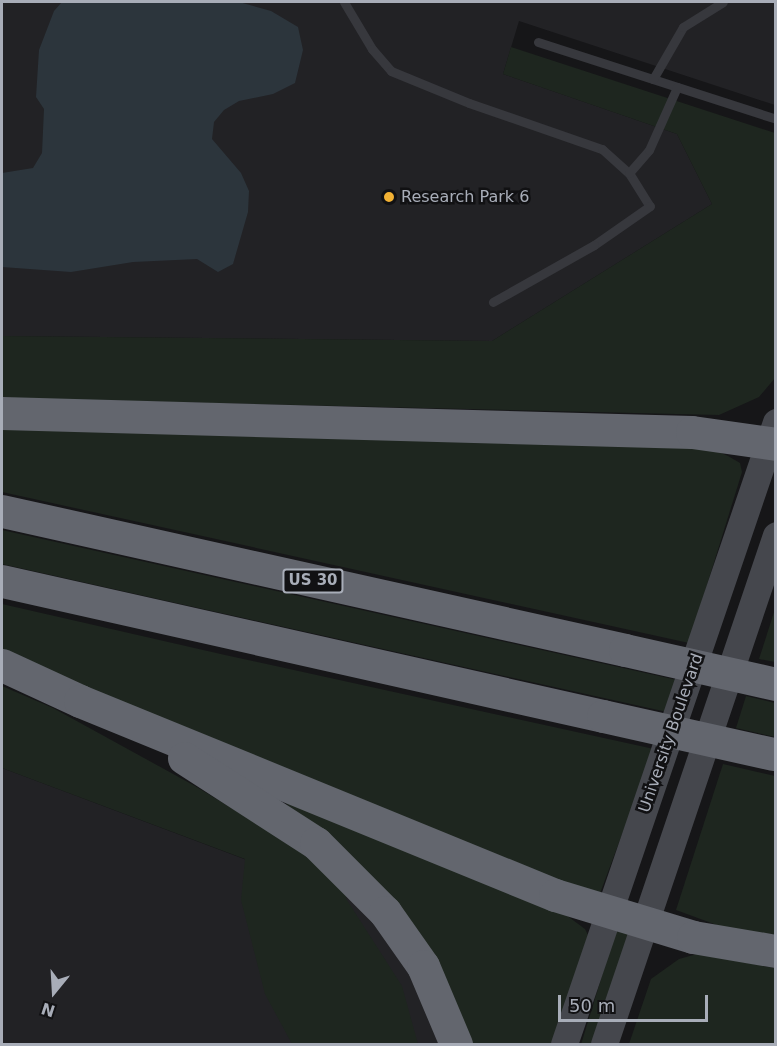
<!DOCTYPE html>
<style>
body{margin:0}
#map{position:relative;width:777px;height:1046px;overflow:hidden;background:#161618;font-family:"DejaVu Sans",sans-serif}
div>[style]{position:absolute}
.built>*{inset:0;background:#222225}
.green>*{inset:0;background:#1e261f;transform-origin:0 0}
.water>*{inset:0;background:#2c353c}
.lane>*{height:9px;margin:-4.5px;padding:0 4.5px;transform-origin:4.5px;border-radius:4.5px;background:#37383d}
.secondary>*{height:27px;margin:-13.5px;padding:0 13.5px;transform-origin:13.5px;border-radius:13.5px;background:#45474d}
.highway>*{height:33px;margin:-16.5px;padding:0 16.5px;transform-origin:16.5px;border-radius:16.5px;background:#63666e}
.highway-bridge>*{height:33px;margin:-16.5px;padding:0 16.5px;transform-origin:16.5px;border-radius:16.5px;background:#63666e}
.dots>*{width:16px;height:16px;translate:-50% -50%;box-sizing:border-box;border:3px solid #111113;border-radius:50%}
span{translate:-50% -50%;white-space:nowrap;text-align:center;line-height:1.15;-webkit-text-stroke:5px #111113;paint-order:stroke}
.shield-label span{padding:2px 4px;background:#111113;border:2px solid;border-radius:4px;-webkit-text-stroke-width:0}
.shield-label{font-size:15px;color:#a8adb8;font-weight:700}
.poi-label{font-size:16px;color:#a8adb8}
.left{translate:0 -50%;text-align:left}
.street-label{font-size:16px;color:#a8adb8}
.frame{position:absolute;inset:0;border:3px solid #a8adb8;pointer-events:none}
.north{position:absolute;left:24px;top:962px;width:60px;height:60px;-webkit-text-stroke:4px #111113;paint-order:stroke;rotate:198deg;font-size:16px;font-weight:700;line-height:24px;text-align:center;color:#a8adb8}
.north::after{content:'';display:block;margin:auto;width:21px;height:27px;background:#a8adb8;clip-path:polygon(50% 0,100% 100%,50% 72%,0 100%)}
.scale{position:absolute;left:558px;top:995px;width:150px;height:27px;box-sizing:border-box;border:3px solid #a8adb8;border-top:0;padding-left:8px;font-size:18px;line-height:21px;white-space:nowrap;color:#a8adb8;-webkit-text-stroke:4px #111113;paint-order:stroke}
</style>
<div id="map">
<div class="built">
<i style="clip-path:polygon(2px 2px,775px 2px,775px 105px,519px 21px,503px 74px,677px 134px,712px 204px,492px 341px,2px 336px)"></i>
<i style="clip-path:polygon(2px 768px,385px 912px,456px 1044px,2px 1044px)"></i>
</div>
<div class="green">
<i style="clip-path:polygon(511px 47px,775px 133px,775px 378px,759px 397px,719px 415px,2px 398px,2px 336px,492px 341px,712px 204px,677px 134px,503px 74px)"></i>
<i style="clip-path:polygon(2px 429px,677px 440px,703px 445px,728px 456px,740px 463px,742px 472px,689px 643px,2px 492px)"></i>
<i style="clip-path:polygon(2px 530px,677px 680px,667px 712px,158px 599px,2px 564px)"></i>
<i style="clip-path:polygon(2px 604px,225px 655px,654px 749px,599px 896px,2px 658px)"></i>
<i style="clip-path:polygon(775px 609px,776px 662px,775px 662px,759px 659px)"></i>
<i style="clip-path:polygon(2px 686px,53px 708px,195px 786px,314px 858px,368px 906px,345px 897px,402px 986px,418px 1044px,292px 1044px,265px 994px,241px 900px,245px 859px,2px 768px)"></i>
<i style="clip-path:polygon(746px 696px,775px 703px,775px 737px,736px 728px)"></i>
<i style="clip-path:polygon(723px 764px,775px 776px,775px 937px,725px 928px,676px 910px)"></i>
<i style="clip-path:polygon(281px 799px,558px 909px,585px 929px,588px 935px,553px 1044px,467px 1044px,300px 816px)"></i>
<i style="left:616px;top:930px;width:14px;height:120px;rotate:17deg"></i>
<i style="clip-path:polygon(697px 954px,775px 968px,775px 1044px,629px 1044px,651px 979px,679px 959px)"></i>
</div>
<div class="water">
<i style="clip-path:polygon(62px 2px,239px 2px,271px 11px,298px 27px,303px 50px,295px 83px,273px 94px,239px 101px,224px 110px,214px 122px,212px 139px,241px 173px,249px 191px,248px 212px,233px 264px,218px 272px,197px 259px,133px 262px,71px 272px,2px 267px,2px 173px,33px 168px,42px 153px,44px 109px,36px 97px,39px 50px,54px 11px)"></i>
</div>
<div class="lane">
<i style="left:344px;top:2px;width:55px;rotate:59.2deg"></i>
<i style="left:372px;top:49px;width:29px;rotate:49deg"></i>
<i style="left:391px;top:71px;width:84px;rotate:22.3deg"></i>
<i style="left:469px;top:103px;width:141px;rotate:19.1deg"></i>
<i style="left:602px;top:149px;width:36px;rotate:42deg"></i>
<i style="left:629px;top:173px;width:39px;rotate:58deg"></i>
<i style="left:650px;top:206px;width:68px;rotate:145.1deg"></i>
<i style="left:594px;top:245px;width:116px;rotate:150.6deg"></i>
<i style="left:538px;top:42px;width:250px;rotate:17.9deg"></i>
<i style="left:653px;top:79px;width:60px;rotate:-60deg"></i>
<i style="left:683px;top:27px;width:47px;rotate:-32deg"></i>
<i style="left:629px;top:173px;width:30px;rotate:-49deg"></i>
<i style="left:649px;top:150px;width:69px;rotate:-66deg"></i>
</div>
<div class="secondary">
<i style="left:564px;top:1044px;width:657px;rotate:-71.18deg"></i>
<i style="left:604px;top:1044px;width:537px;rotate:-71.33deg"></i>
</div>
<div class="highway">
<i style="left:2px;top:413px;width:690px;rotate:1.58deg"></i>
<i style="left:692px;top:432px;width:85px;rotate:8.1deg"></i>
<i style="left:2px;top:511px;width:638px;rotate:12.58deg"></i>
<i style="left:2px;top:581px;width:616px;rotate:12.66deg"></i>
<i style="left:2px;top:665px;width:86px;rotate:24.8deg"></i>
<i style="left:80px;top:701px;width:513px;rotate:22.22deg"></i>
<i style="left:555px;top:895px;width:144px;rotate:16.9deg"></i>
<i style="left:693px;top:937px;width:84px;rotate:9.6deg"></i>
<i style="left:184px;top:758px;width:157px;rotate:32.8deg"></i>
<i style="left:316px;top:843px;width:98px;rotate:45deg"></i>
<i style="left:385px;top:912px;width:66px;rotate:54.9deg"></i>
<i style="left:423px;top:966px;width:85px;rotate:67.1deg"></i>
</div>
<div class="highway-bridge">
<i style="left:625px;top:650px;width:155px;rotate:12.7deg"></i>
<i style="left:603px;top:716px;width:174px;rotate:12.6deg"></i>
</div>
<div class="dots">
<i style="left:389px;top:197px;background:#f2b134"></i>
</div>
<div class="shield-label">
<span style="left:313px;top:581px">US 30</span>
</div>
<div class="poi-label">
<span class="left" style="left:401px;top:197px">Research Park 6</span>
</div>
<div class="street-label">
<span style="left:671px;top:733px;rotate:-71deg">University Boulevard</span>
</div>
<div class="frame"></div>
<div class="north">N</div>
<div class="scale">50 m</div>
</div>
